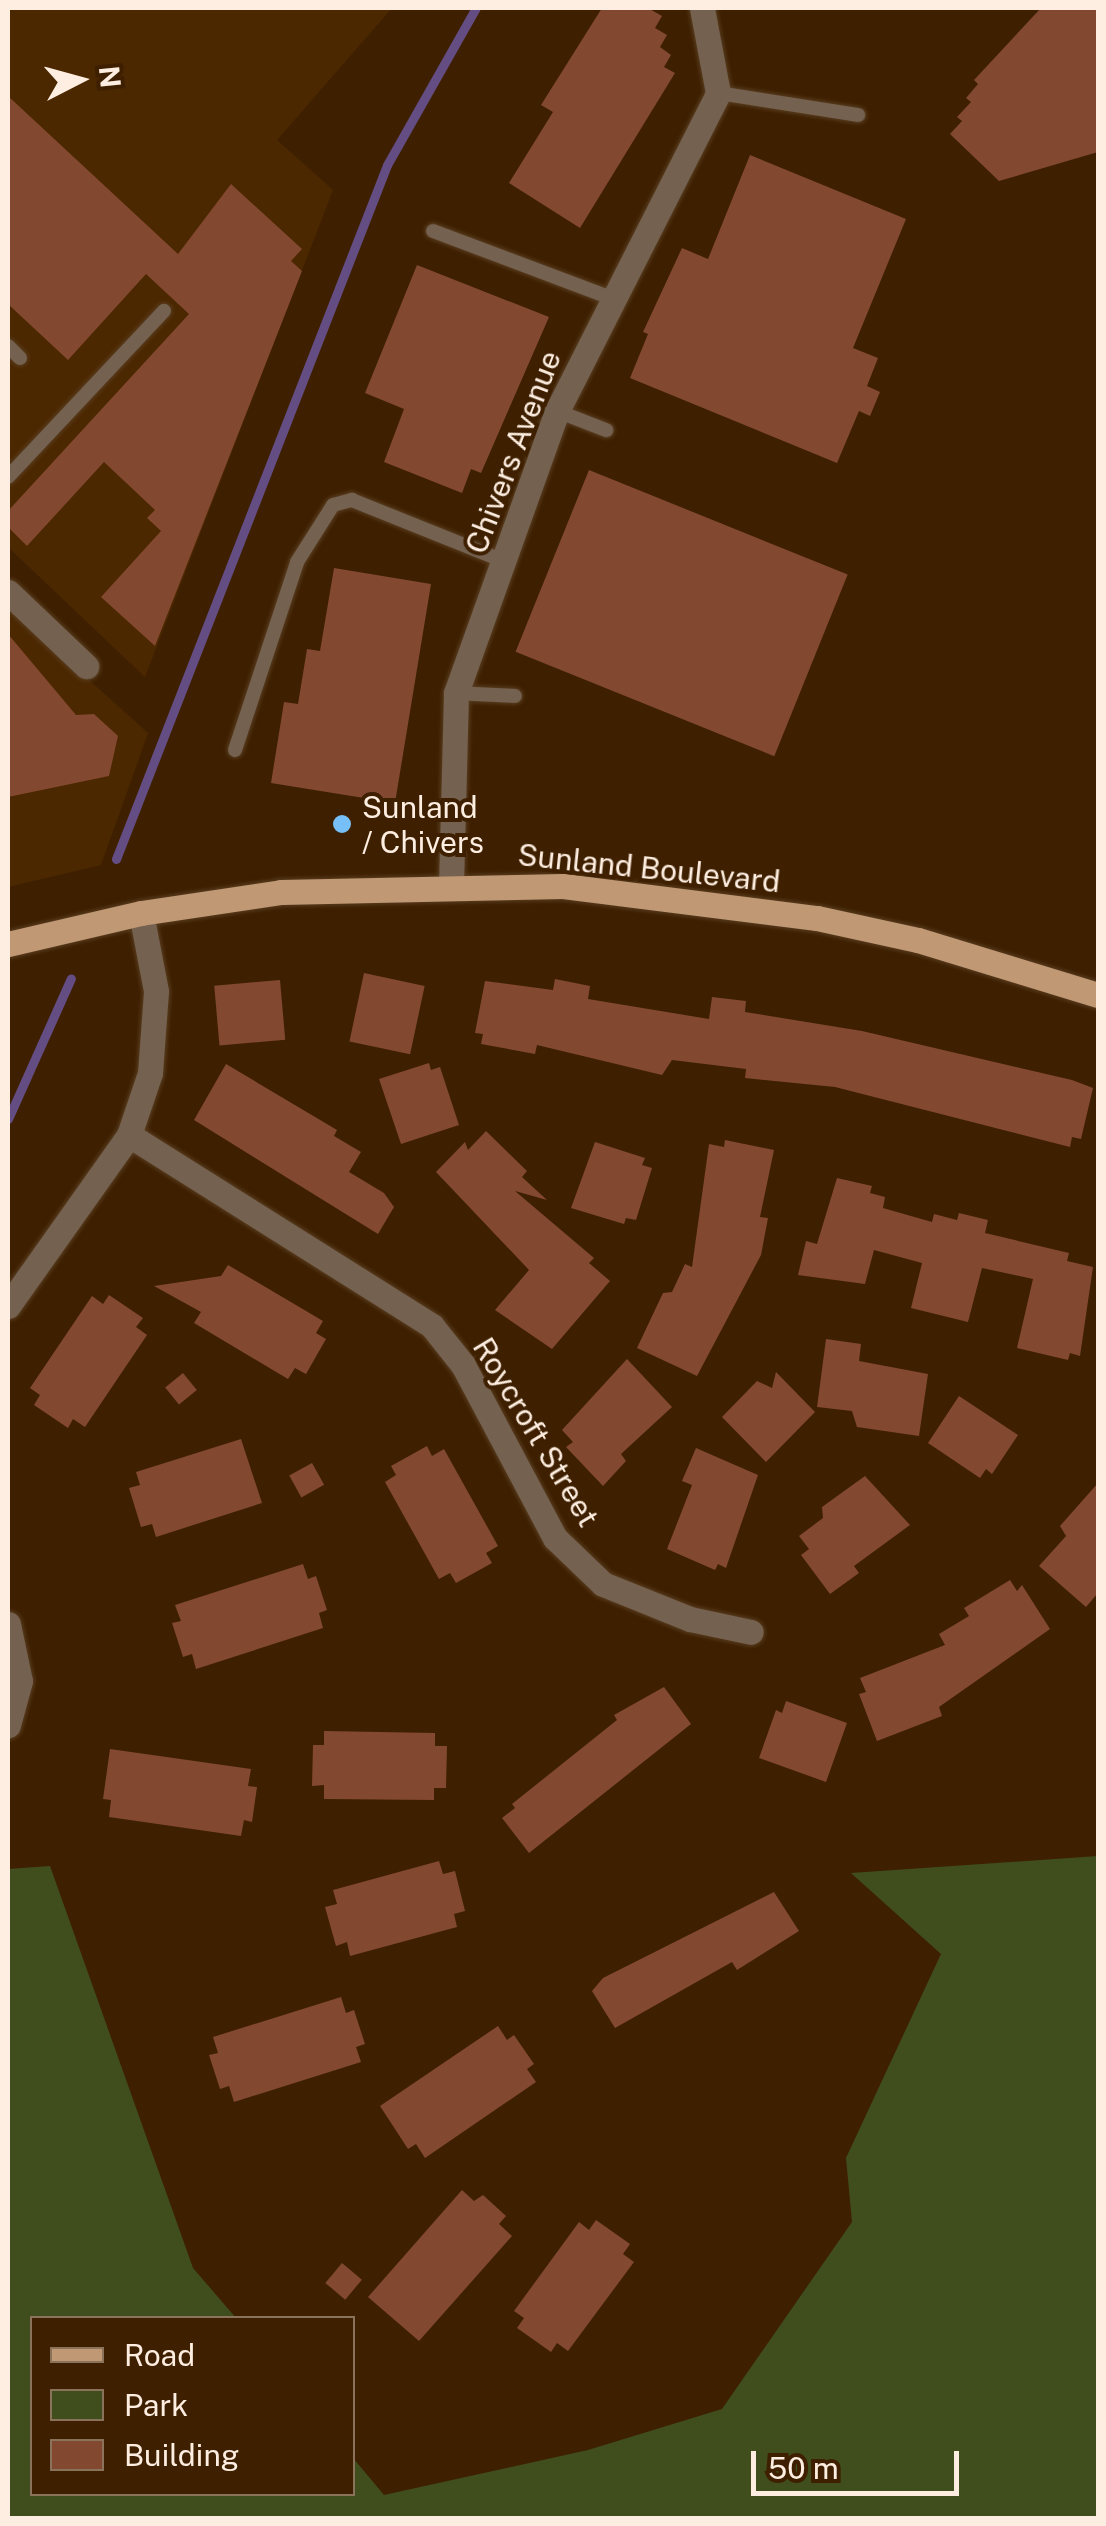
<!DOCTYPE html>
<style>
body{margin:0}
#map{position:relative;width:1106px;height:2526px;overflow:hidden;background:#3e2000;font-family:"Public Sans",sans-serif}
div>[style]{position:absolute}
.built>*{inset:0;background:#4c2800}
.green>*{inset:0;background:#404e1e}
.stream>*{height:9px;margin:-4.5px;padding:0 4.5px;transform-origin:4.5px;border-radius:4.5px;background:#644d82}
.building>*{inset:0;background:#824830;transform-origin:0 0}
.roads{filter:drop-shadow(0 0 2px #593d20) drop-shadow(0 0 2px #593d20)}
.lane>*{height:14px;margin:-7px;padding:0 7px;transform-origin:7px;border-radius:7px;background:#74614f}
.street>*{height:25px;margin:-12.5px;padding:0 12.5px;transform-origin:12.5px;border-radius:12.5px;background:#74614f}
.primary>*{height:25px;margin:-12.5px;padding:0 12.5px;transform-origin:12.5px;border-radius:12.5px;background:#c09874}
.dots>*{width:28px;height:28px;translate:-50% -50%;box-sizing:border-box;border:5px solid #3e2000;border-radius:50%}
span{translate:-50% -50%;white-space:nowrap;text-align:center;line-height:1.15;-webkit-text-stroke:8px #3e2000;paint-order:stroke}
.street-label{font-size:30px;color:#feeee1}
.poi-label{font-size:30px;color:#feeee1}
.left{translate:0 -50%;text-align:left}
.frame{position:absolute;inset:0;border:10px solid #feeee1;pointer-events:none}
.legend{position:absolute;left:30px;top:2316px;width:325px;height:180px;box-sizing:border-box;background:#3e2000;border:2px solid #8b725a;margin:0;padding:12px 18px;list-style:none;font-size:30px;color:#feeee1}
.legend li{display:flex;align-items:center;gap:20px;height:50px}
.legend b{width:50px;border:2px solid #8b725a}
.north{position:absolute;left:30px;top:30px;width:100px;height:100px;-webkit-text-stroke:8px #3e2000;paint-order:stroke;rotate:84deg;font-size:28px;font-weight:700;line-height:40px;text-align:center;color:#feeee1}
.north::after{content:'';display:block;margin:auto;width:35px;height:45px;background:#feeee1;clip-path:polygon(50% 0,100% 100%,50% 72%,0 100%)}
.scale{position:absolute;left:751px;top:2451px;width:208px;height:45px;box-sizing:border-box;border:5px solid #feeee1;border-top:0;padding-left:12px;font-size:30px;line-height:35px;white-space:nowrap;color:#feeee1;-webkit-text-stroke:8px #3e2000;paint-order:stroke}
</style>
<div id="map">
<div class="built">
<i style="clip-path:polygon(8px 8px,392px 8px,277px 140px,333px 190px,145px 677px,8px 547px)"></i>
<i style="clip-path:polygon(8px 607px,148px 733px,101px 865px,8px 887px)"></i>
</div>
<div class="green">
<i style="clip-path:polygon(1098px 1856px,1098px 2518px,8px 2518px,8px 1869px,50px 1866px,193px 2268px,236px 2318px,32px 2318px,32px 2494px,352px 2494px,353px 2458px,384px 2495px,588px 2450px,722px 2409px,852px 2222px,846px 2158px,941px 1954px,851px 1873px)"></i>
</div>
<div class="stream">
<i style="left:116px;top:859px;width:745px;rotate:-68.67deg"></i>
<i style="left:387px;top:165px;width:180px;rotate:-60.5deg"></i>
<i style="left:8px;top:1119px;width:154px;rotate:-65.9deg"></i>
</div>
<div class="building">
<i style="clip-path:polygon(602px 8px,648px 8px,662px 16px,655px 28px,667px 35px,660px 47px,671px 55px,664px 67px,675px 73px,580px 228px,509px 183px,553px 112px,541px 105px)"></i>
<i style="clip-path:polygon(1041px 8px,1098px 8px,1098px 152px,999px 181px,950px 134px,962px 121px,957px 117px,971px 102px,966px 98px,978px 84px,974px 80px)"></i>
<i style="clip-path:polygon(8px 96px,178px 254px,231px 184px,302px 249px,291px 261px,302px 271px,155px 646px,101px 597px,161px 531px,147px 518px,155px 510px,104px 462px,27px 546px,8px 527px,8px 511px,189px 314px,146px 274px,68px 360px,8px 304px)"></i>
<i style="clip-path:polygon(750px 155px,906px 219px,853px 348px,878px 358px,867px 386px,880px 392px,870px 416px,859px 411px,837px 463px,630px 378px,648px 334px,643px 332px,682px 248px,708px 259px)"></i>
<i style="clip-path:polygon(417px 265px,549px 317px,481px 473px,471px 469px,462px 493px,384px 462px,404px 409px,365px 393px)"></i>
<i style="left:589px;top:470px;width:279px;height:196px;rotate:22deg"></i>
<i style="clip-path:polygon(334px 568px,431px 584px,395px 803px,271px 783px,284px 702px,298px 704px,307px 649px,320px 651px)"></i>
<i style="clip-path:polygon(8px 634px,76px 715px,94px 714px,118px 736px,109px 776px,8px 797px)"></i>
<i style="left:364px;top:973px;width:62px;height:70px;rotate:12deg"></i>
<i style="clip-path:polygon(555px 979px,590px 986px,588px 999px,709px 1019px,712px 997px,746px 1001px,745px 1012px,862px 1031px,1072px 1080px,1093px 1088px,1081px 1139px,1072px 1137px,1070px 1147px,835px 1087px,745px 1078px,746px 1069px,672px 1060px,662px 1075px,537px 1045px,535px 1054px,481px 1044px,483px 1034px,475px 1033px,485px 981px,553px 990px)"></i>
<i style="left:280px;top:980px;width:60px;height:66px;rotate:85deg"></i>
<i style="clip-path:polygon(429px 1063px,431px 1070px,440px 1067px,459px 1125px,401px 1144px,379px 1079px)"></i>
<i style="clip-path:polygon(226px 1064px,337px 1130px,334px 1136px,361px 1152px,349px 1172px,384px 1193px,394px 1207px,378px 1234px,194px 1120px)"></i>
<i style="clip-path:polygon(486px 1131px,527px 1171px,522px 1177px,547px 1200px,515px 1191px,594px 1258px,589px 1263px,610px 1281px,552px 1349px,495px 1310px,529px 1270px,436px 1172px,465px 1142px,468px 1150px)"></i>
<i style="clip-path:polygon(725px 1140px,774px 1150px,760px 1217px,768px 1218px,761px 1255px,697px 1376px,637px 1348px,663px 1293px,672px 1292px,685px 1264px,692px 1267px,709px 1144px,724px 1147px)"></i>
<i style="clip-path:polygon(595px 1142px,645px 1158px,642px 1165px,652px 1168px,636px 1220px,626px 1218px,624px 1224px,571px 1208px)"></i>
<i style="clip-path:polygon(837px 1178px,872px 1186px,870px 1193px,885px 1197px,883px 1208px,932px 1222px,934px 1214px,957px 1220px,959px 1213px,988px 1220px,985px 1233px,1069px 1253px,1067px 1261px,1093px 1267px,1080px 1356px,1070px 1353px,1068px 1360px,1017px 1348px,1033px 1279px,982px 1268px,968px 1322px,911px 1308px,922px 1263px,874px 1250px,865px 1284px,798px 1275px,806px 1241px,817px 1244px)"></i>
<i style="clip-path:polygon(228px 1265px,323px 1321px,316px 1333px,326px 1339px,306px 1374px,295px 1368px,288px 1379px,194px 1323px,201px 1312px,154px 1286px,221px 1276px)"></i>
<i style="clip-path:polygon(109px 1295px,143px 1318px,136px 1327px,147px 1335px,85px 1427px,73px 1419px,68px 1428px,34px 1405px,40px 1395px,30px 1388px,92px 1296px,103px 1304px)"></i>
<i style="clip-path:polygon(826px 1339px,861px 1344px,859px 1361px,928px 1374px,919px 1436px,857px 1427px,852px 1411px,817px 1407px)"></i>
<i style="clip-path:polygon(627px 1359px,672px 1407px,621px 1454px,626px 1461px,603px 1486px,566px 1447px,573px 1442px,562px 1430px)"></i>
<i style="clip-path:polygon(776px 1372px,815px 1412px,766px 1462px,722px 1417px,757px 1381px,772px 1388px)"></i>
<i style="left:183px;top:1373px;width:22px;height:23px;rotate:51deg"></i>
<i style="clip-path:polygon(959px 1396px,1018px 1435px,992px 1474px,986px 1469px,980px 1478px,928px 1443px)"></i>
<i style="clip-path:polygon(241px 1439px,262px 1503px,156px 1537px,152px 1524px,141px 1527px,129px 1488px,140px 1485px,136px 1472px)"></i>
<i style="clip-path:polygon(427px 1446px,432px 1456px,444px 1449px,498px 1546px,486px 1553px,492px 1563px,456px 1583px,450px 1573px,439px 1579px,385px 1482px,396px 1475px,391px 1466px)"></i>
<i style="clip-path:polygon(696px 1448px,758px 1475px,726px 1568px,718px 1564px,715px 1570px,667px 1549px,692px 1485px,682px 1481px)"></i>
<i style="left:312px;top:1463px;width:25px;height:26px;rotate:61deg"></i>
<i style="clip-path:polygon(865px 1476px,910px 1525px,854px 1566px,859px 1573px,830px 1594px,801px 1555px,809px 1549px,799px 1536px,823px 1518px,822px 1507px)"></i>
<i style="clip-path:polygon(1098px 1483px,1098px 1593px,1086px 1607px,1039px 1566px,1066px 1536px,1060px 1526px)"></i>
<i style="clip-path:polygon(303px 1564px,308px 1579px,316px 1576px,327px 1610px,319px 1613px,323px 1628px,196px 1669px,192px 1654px,183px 1657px,172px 1623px,181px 1621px,175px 1605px)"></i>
<i style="clip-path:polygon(1010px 1580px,1017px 1591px,1022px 1585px,1050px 1629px,939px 1707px,942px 1716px,877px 1741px,859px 1694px,866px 1692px,860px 1678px,945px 1645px,939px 1634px,969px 1616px,964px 1608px)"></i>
<i style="clip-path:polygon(664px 1687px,691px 1724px,529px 1853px,502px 1818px,515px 1808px,512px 1804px,617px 1720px,614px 1715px)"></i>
<i style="clip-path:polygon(786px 1701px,847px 1723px,826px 1782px,759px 1758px,776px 1710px,782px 1713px)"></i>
<i style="clip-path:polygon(324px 1731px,435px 1733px,435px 1746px,447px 1746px,446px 1788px,434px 1788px,434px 1800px,324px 1799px,324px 1785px,312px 1786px,313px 1745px,324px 1745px)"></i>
<i style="clip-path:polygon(110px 1749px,251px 1769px,248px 1786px,257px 1787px,252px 1822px,244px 1820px,241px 1836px,109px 1817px,111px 1800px,103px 1799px)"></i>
<i style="clip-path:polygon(439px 1861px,443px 1874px,455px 1871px,465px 1911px,454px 1914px,457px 1927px,350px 1956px,347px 1942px,336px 1946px,325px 1907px,337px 1904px,333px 1890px)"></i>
<i style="clip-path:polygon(774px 1892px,799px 1931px,737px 1970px,732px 1962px,615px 2028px,592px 1991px,603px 1978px)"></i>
<i style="clip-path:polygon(341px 1997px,346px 2013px,354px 2010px,365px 2044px,356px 2047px,361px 2062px,234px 2102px,229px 2086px,220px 2089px,209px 2055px,218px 2053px,213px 2037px)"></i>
<i style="clip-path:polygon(498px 2026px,507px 2040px,514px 2035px,534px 2064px,527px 2069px,536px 2082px,425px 2158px,416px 2144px,408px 2149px,380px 2106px)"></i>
<i style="clip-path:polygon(462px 2190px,474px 2201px,483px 2195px,506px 2216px,499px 2224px,512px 2236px,419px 2341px,368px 2297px)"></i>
<i style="clip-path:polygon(596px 2220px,630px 2244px,623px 2254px,634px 2262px,568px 2351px,557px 2343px,551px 2352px,517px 2328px,524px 2318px,514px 2311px,579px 2222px,589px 2230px)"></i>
<i style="left:342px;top:2263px;width:26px;height:26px;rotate:40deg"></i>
</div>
<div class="roads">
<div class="lane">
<i style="left:718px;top:93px;width:142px;rotate:8.9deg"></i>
<i style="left:433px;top:231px;width:193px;rotate:20.6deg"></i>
<i style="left:8px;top:346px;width:17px;rotate:45deg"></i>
<i style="left:557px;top:411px;width:53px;rotate:21.2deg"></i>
<i style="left:8px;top:477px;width:228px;rotate:-46.8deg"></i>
<i style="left:456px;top:693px;width:59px;rotate:2.9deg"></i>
<i style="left:235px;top:750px;width:198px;rotate:-71.7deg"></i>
<i style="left:297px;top:562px;width:67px;rotate:-57.7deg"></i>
<i style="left:333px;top:505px;width:20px;rotate:-15deg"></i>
<i style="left:352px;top:500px;width:164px;rotate:21.9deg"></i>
</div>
<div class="street">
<i style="left:8px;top:592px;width:108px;rotate:43.5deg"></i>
<i style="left:451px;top:885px;width:192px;rotate:-88.5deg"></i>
<i style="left:456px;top:693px;width:300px;rotate:-70.3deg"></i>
<i style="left:557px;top:411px;width:356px;rotate:-63.1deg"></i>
<i style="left:718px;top:93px;width:86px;rotate:-100.7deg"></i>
<i style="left:129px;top:1135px;width:358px;rotate:32.2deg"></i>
<i style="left:432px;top:1326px;width:50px;rotate:51.5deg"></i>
<i style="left:463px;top:1365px;width:196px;rotate:62deg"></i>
<i style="left:555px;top:1538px;width:66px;rotate:43.8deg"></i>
<i style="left:603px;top:1584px;width:94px;rotate:21.9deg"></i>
<i style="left:690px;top:1619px;width:62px;rotate:12deg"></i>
<i style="left:8px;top:1306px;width:209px;rotate:-54.7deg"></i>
<i style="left:129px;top:1135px;width:65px;rotate:-71.3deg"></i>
<i style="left:150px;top:1073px;width:82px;rotate:-85.8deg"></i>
<i style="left:156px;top:991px;width:79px;rotate:-100.9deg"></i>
<i style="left:8px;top:1624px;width:58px;rotate:78.1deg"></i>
<i style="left:20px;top:1681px;width:46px;rotate:105.3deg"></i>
</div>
<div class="primary">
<i style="left:8px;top:944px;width:137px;rotate:-13.1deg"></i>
<i style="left:141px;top:913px;width:142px;rotate:-8.5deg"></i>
<i style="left:281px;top:892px;width:282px;rotate:-1.2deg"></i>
<i style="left:563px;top:886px;width:256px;rotate:7.2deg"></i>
<i style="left:817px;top:918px;width:103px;rotate:12.3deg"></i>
<i style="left:918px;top:940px;width:188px;rotate:17deg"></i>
</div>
</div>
<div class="dots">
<i style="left:342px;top:824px;background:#77bff7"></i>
</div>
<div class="street-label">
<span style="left:513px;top:452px;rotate:-69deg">Chivers Avenue</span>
<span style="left:649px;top:868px;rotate:6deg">Sunland Boulevard</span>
<span style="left:536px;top:1432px;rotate:59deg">Roycroft Street</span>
</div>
<div class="poi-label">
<span class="left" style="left:362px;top:824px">Sunland<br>/ Chivers</span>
</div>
<div class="frame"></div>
<ul class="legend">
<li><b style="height:12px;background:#c09874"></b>Road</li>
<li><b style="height:28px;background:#404e1e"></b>Park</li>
<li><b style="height:28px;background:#824830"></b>Building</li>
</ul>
<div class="north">N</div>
<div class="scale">50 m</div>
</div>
